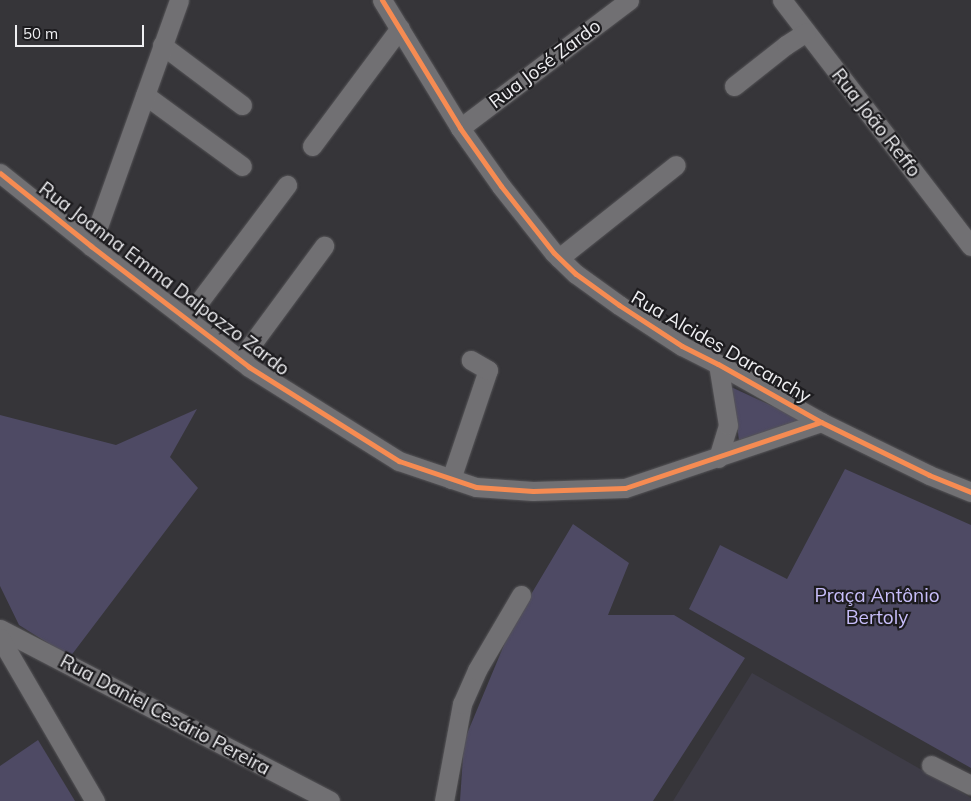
<!DOCTYPE html>
<meta charset="utf-8">
<style>
body{margin:0}
#map{position:relative;width:971px;height:801px;overflow:hidden;background:#363539;font-family:Mulish,sans-serif}
div>[style]{position:absolute}
.built>*{inset:0;background:#3e3c47}
.green>*{inset:0;background:#4e4a64}
.roads{filter:drop-shadow(0 0 1px #555457) drop-shadow(0 0 1px #555457)}
.minor>*{height:19px;margin:-9.5px;padding:0 9.5px;transform-origin:9.5px;border-radius:9.5px;background:#717073}
.cycleway>*{height:5px;margin:-2.5px;padding:0 2.5px;transform-origin:2.5px;border-radius:2.5px;background:#f68b52}
span{translate:-50% -50%;white-space:nowrap;text-align:center;line-height:1.15;-webkit-text-stroke:4.5px #1d1c1f;paint-order:stroke}
.street-label{font-size:19px;color:#efeff2}
.park-label{font-size:19px;color:#c8befa}
.scale{position:absolute;left:15px;top:25px;width:129px;height:22px;box-sizing:border-box;border:2px solid #efeff2;border-top:0;padding-left:6px;font-size:15px;line-height:18px;white-space:nowrap;color:#efeff2;-webkit-text-stroke:4px #1d1c1f;paint-order:stroke}
</style>
<div id="map">
<div class="built">
<i style="clip-path:polygon(752px 673px,971px 798px,971px 801px,673px 801px)"></i>
</div>
<div class="green">
<i style="clip-path:polygon(731px 387px,803px 420px,739px 440px)"></i>
<i style="clip-path:polygon(197px 409px,170px 457px,198px 488px,70px 657px,19px 625px,0 586px,0 415px,116px 445px)"></i>
<i style="clip-path:polygon(845px 469px,971px 525px,971px 768px,689px 609px,720px 545px,787px 579px)"></i>
<i style="clip-path:polygon(573px 524px,629px 563px,608px 615px,674px 615px,745px 658px,653px 801px,460px 801px,464px 741px,511px 628px)"></i>
<i style="clip-path:polygon(38px 740px,75px 801px,0 801px,0 766px)"></i>
</div>
<div class="roads">
<div class="minor">
<i style="left:382px;top:0;width:150px;rotate:58.6deg"></i>
<i style="left:460px;top:128px;width:71px;rotate:54.7deg"></i>
<i style="left:501px;top:186px;width:85px;rotate:51.7deg"></i>
<i style="left:554px;top:253px;width:30px;rotate:44deg"></i>
<i style="left:576px;top:274px;width:53px;rotate:35.8deg"></i>
<i style="left:619px;top:305px;width:75px;rotate:33.1deg"></i>
<i style="left:682px;top:346px;width:40px;rotate:26.6deg"></i>
<i style="left:718px;top:364px;width:118px;rotate:29.4deg"></i>
<i style="left:821px;top:422px;width:120px;rotate:26.1deg"></i>
<i style="left:929px;top:475px;width:45px;rotate:22deg"></i>
<i style="left:782px;top:0;width:310px;rotate:52.5deg"></i>
<i style="left:162px;top:45px;width:100px;rotate:36.9deg"></i>
<i style="left:734px;top:86px;width:66px;rotate:-38.3deg"></i>
<i style="left:786px;top:45px;width:24px;rotate:-33deg"></i>
<i style="left:145px;top:95px;width:120px;rotate:36.2deg"></i>
<i style="left:460px;top:128px;width:212px;rotate:-37.1deg"></i>
<i style="left:312px;top:146px;width:147px;rotate:-53.3deg"></i>
<i style="left:0;top:173px;width:117px;rotate:38.7deg"></i>
<i style="left:91px;top:246px;width:199px;rotate:37.4deg"></i>
<i style="left:249px;top:367px;width:177px;rotate:32.1deg"></i>
<i style="left:399px;top:461px;width:81px;rotate:18.7deg"></i>
<i style="left:476px;top:487px;width:57px;rotate:4deg"></i>
<i style="left:533px;top:491px;width:92px;rotate:-1.9deg"></i>
<i style="left:625px;top:488px;width:207px;rotate:-18.6deg"></i>
<i style="left:91px;top:246px;width:261px;rotate:-70.3deg"></i>
<i style="left:559px;top:258px;width:149px;rotate:-38.5deg"></i>
<i style="left:186px;top:319px;width:168px;rotate:-53deg"></i>
<i style="left:240px;top:360px;width:142px;rotate:-53.6deg"></i>
<i style="left:718px;top:458px;width:34px;rotate:-73deg"></i>
<i style="left:728px;top:425px;width:62px;rotate:-99.3deg"></i>
<i style="left:451px;top:479px;width:115px;rotate:-71.3deg"></i>
<i style="left:488px;top:370px;width:20px;rotate:-150deg"></i>
<i style="left:0;top:629px;width:372px;rotate:27.5deg"></i>
<i style="left:0;top:638px;width:189px;rotate:59.8deg"></i>
<i style="left:931px;top:765px;width:45px;rotate:26.6deg"></i>
<i style="left:444px;top:801px;width:99px;rotate:-79.5deg"></i>
<i style="left:462px;top:704px;width:37px;rotate:-66deg"></i>
<i style="left:477px;top:670px;width:87px;rotate:-59.6deg"></i>
</div>
</div>
<div class="cycleway">
<i style="left:382px;top:0;width:150px;rotate:58.6deg"></i>
<i style="left:460px;top:128px;width:71px;rotate:54.7deg"></i>
<i style="left:501px;top:186px;width:85px;rotate:51.7deg"></i>
<i style="left:554px;top:253px;width:30px;rotate:44deg"></i>
<i style="left:576px;top:274px;width:53px;rotate:35.8deg"></i>
<i style="left:619px;top:305px;width:75px;rotate:33.1deg"></i>
<i style="left:682px;top:346px;width:40px;rotate:26.6deg"></i>
<i style="left:718px;top:364px;width:118px;rotate:29.4deg"></i>
<i style="left:821px;top:422px;width:120px;rotate:26.1deg"></i>
<i style="left:929px;top:475px;width:45px;rotate:22deg"></i>
<i style="left:0;top:173px;width:117px;rotate:38.7deg"></i>
<i style="left:91px;top:246px;width:199px;rotate:37.4deg"></i>
<i style="left:249px;top:367px;width:177px;rotate:32.1deg"></i>
<i style="left:399px;top:461px;width:81px;rotate:18.7deg"></i>
<i style="left:476px;top:487px;width:57px;rotate:4deg"></i>
<i style="left:533px;top:491px;width:92px;rotate:-1.9deg"></i>
<i style="left:625px;top:488px;width:207px;rotate:-18.6deg"></i>
</div>
<div class="street-label">
<span style="left:545px;top:64px;rotate:-37deg">Rua José Zardo</span>
<span style="left:876px;top:123px;rotate:52deg">Rua João Reffo</span>
<span style="left:164px;top:279px;rotate:37deg">Rua Joanna Emma Dalpozzo Zardo</span>
<span style="left:721px;top:347px;rotate:30deg">Rua Alcides Darcanchy</span>
<span style="left:165px;top:715px;rotate:28deg">Rua Daniel Cesário Pereira</span>
</div>
<div class="park-label">
<span style="left:877px;top:607px">Praça Antônio<br>Bertoly</span>
</div>
<div class="scale">50 m</div>
</div>
